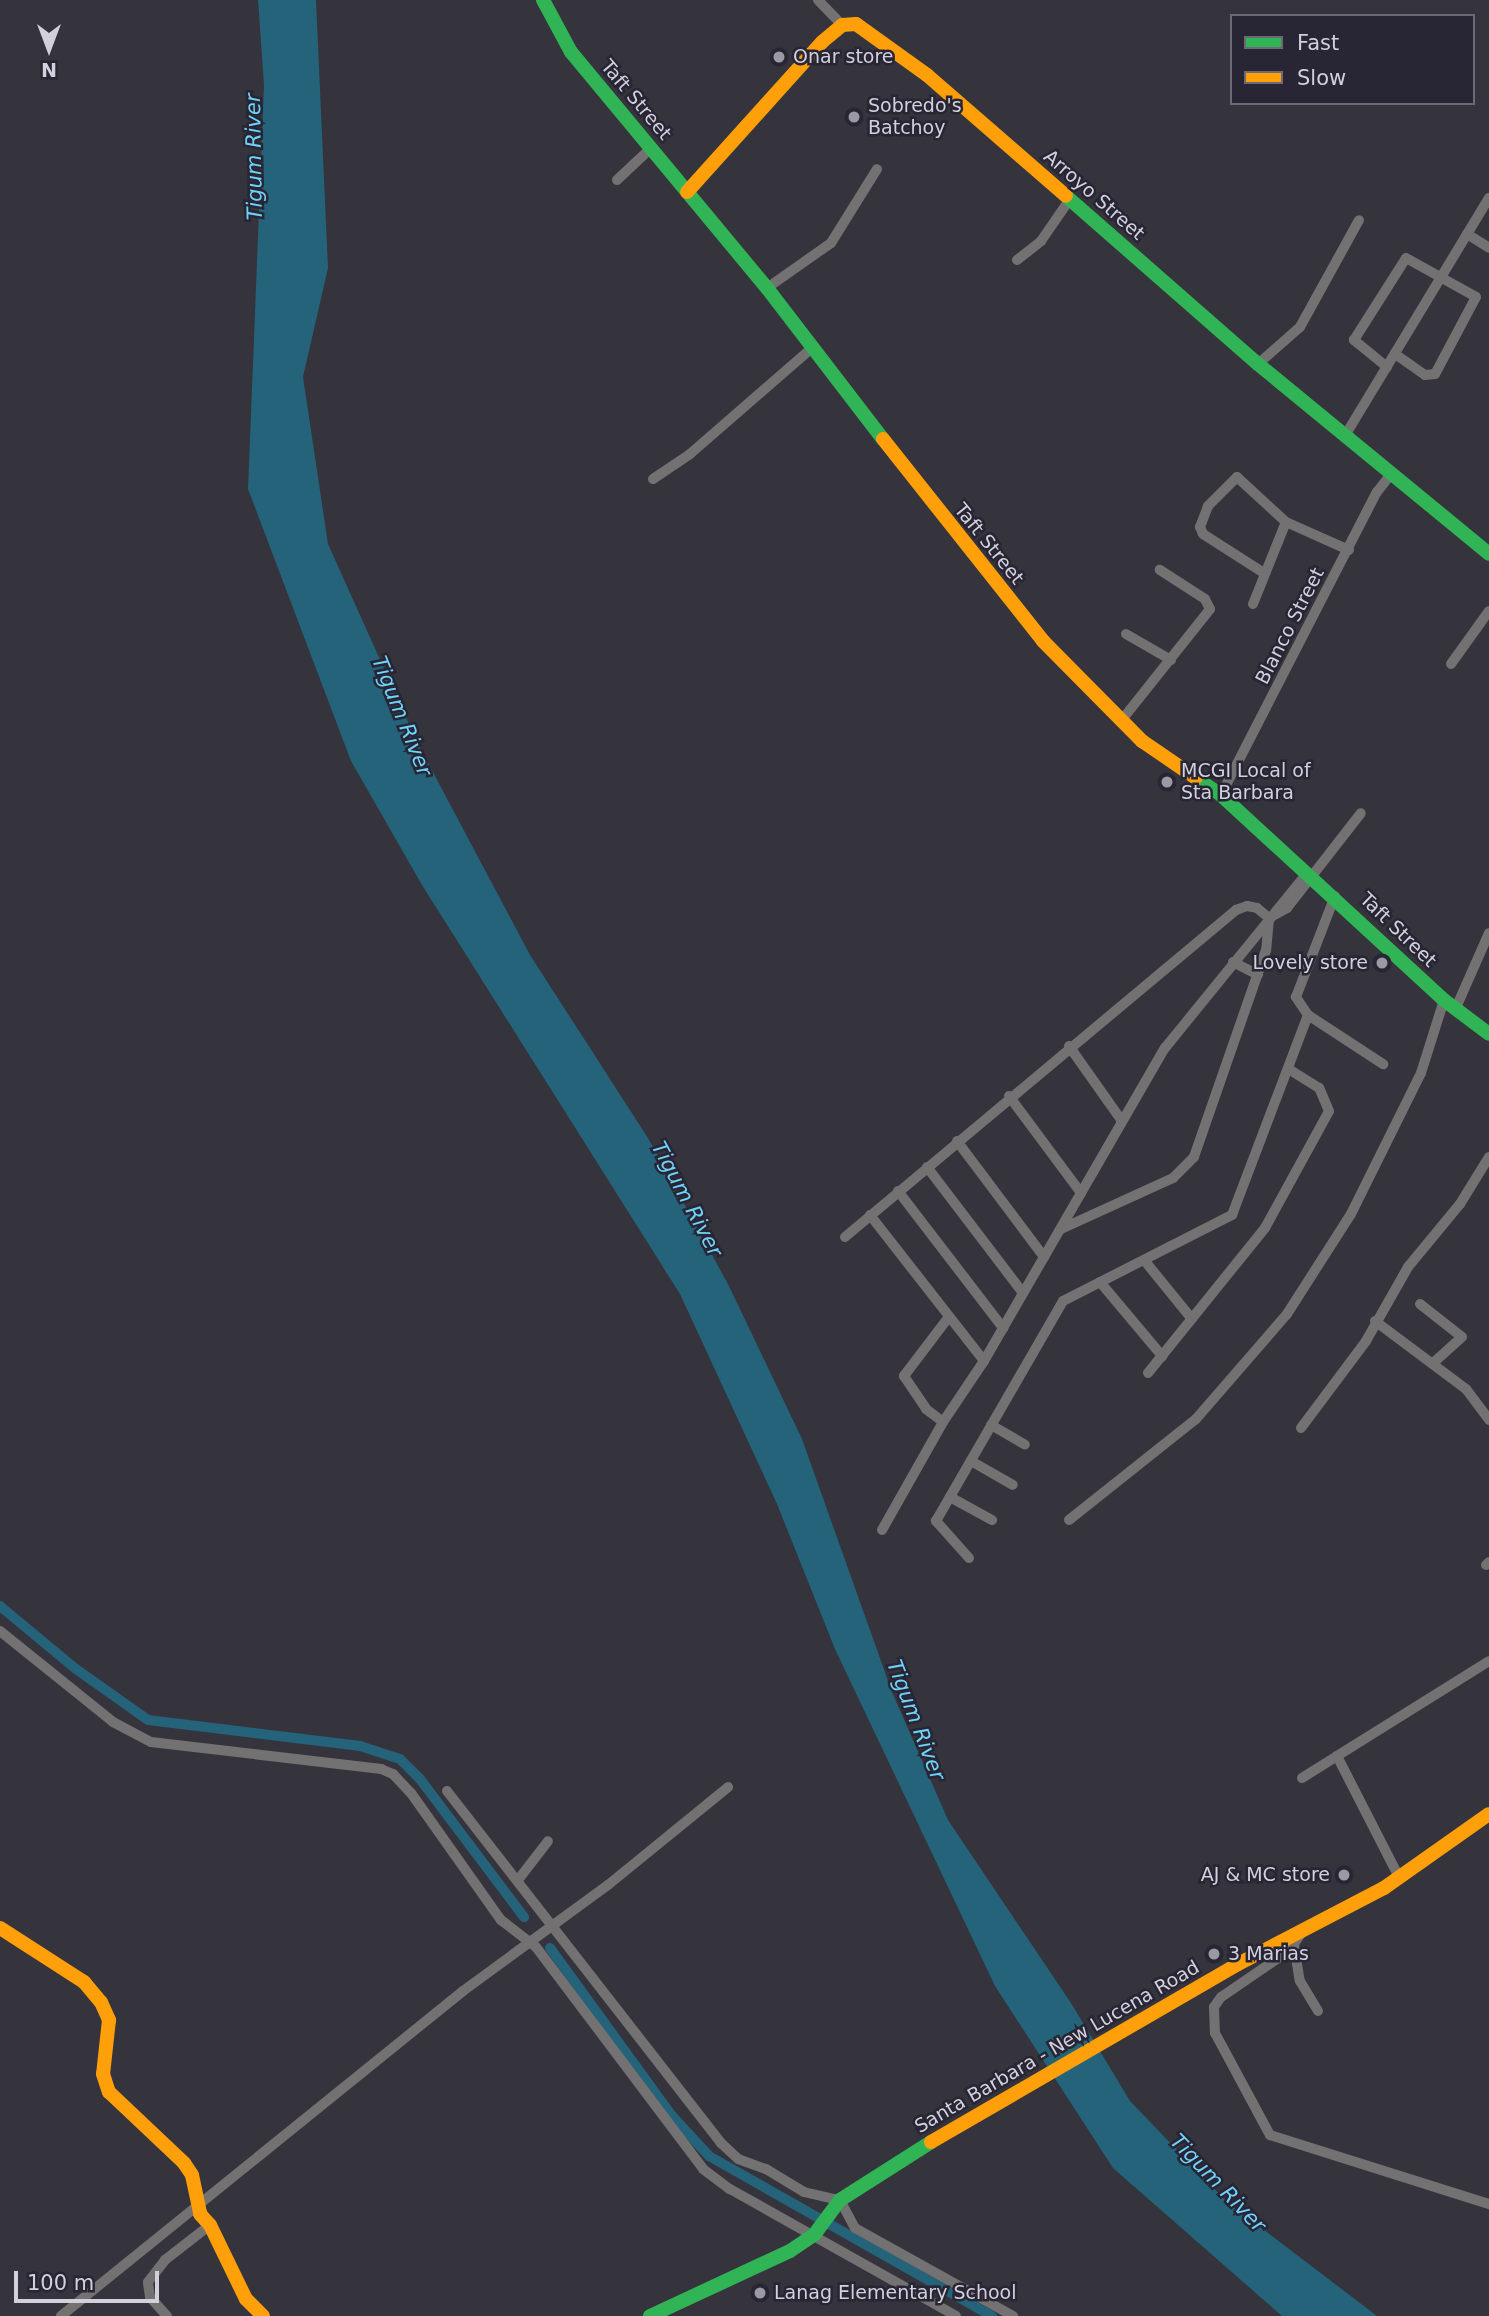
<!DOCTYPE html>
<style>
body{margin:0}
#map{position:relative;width:1489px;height:2316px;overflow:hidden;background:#35333c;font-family:"DejaVu Sans",sans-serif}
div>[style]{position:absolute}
.water>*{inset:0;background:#24637a}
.canal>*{height:10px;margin:-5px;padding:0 5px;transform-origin:5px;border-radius:5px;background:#24637a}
.street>*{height:10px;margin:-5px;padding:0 5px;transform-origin:5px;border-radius:5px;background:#737171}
.fast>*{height:14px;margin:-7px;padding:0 7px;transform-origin:7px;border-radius:7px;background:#30b455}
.slow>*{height:14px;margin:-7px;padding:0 7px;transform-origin:7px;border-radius:7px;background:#ff9f0a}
.dots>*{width:19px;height:19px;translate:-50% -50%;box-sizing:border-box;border:4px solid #282535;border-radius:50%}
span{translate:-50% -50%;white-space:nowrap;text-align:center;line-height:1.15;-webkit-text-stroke:5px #282535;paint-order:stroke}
.poi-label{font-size:19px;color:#d2d0db}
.left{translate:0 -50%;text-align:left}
.right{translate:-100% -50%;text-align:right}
.street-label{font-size:19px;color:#d2d0db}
.water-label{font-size:21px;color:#6fd3f9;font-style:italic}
.legend{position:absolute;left:1230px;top:14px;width:245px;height:91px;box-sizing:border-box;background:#282535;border:2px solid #6c6977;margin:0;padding:9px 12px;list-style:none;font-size:21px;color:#d2d0db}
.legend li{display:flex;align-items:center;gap:14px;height:35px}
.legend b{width:35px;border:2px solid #6c6977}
.north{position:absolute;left:14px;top:14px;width:70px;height:70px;-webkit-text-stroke:5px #282535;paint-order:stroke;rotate:180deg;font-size:19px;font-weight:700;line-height:28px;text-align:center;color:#d2d0db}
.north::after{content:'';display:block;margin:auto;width:24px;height:32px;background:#d2d0db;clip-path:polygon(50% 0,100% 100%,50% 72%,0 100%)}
.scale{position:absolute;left:14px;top:2271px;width:145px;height:32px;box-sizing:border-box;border:4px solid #d2d0db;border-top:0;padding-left:9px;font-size:21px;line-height:24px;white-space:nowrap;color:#d2d0db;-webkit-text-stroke:5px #282535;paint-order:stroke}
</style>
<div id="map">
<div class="water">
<i style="clip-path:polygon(258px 0,316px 0,328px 268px,303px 377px,328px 544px,418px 744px,530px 955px,648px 1138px,728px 1284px,802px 1439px,892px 1692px,948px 1820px,1071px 2003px,1130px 2101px,1226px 2201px,1377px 2316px,1282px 2316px,1113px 2168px,995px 1986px,835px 1649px,777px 1504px,680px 1294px,422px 885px,351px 761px,248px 489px,264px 85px)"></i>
</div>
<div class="canal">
<i style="left:0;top:1606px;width:99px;rotate:39.7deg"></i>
<i style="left:76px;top:1669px;width:88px;rotate:35.3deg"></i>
<i style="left:148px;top:1720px;width:214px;rotate:7deg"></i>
<i style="left:360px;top:1746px;width:42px;rotate:18deg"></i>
<i style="left:400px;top:1759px;width:28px;rotate:45deg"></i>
<i style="left:420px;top:1779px;width:173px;rotate:53deg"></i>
<i style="left:550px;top:1948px;width:209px;rotate:54deg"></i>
<i style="left:673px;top:2117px;width:53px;rotate:47.3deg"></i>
<i style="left:709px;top:2156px;width:325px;rotate:29.5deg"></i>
</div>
<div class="street">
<i style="left:818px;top:0;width:35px;rotate:46deg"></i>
<i style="left:617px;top:180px;width:47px;rotate:-43.3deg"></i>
<i style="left:1467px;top:234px;width:26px;rotate:32deg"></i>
<i style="left:1017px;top:260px;width:31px;rotate:-38deg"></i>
<i style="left:1041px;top:241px;width:51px;rotate:-55.4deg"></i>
<i style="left:767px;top:288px;width:78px;rotate:-35.1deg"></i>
<i style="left:831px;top:243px;width:87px;rotate:-58.1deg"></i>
<i style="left:1258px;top:364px;width:56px;rotate:-41.4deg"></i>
<i style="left:1300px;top:327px;width:122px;rotate:-61.1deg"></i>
<i style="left:1387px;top:367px;width:43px;rotate:-140.7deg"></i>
<i style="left:1354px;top:340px;width:97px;rotate:-57.6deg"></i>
<i style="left:1406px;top:258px;width:80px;rotate:29.1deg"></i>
<i style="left:1476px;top:297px;width:87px;rotate:118deg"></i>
<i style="left:1435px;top:374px;width:10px;rotate:174deg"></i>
<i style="left:1425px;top:375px;width:37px;rotate:-145deg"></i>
<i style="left:1346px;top:434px;width:276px;rotate:-58.8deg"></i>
<i style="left:653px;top:479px;width:45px;rotate:-34deg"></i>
<i style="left:690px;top:454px;width:162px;rotate:-41deg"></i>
<i style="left:1264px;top:573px;width:72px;rotate:-147.4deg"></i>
<i style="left:1203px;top:534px;width:8px;rotate:-113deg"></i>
<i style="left:1200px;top:527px;width:22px;rotate:-69deg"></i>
<i style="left:1208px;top:506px;width:41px;rotate:-45deg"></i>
<i style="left:1237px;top:477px;width:67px;rotate:42.6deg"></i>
<i style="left:1286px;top:522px;width:69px;rotate:24deg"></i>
<i style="left:1253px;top:604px;width:88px;rotate:-68.1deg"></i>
<i style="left:1126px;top:634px;width:52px;rotate:30deg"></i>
<i style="left:1451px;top:664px;width:65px;rotate:-54.4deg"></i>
<i style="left:1121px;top:721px;width:143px;rotate:-51.5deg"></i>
<i style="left:1210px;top:609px;width:11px;rotate:-117deg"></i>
<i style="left:1205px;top:599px;width:54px;rotate:-147.2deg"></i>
<i style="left:1221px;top:795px;width:341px;rotate:-62.8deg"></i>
<i style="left:1377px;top:492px;width:24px;rotate:-52deg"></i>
<i style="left:1269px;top:918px;width:21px;rotate:-29deg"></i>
<i style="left:1287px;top:908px;width:120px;rotate:-52.1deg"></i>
<i style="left:1233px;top:962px;width:28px;rotate:27deg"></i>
<i style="left:1455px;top:1010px;width:84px;rotate:-66.2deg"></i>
<i style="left:1308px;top:1015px;width:90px;rotate:33.2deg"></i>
<i style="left:1069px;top:1046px;width:92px;rotate:54.8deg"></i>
<i style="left:1009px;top:1096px;width:121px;rotate:53.4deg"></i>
<i style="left:957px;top:1141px;width:145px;rotate:53.1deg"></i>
<i style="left:927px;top:1167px;width:158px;rotate:52.7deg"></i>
<i style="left:898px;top:1191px;width:173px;rotate:52.5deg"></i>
<i style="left:870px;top:1215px;width:185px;rotate:52deg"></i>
<i style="left:845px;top:1237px;width:510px;rotate:-39.91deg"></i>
<i style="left:1236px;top:910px;width:12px;rotate:-20deg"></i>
<i style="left:1247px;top:906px;width:10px;rotate:11deg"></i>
<i style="left:1257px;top:908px;width:16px;rotate:40deg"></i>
<i style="left:1269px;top:918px;width:32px;rotate:95deg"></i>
<i style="left:1266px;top:950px;width:219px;rotate:109.2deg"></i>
<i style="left:1194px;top:1157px;width:30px;rotate:135deg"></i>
<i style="left:1173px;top:1178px;width:123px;rotate:155.5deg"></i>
<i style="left:1144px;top:1260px;width:76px;rotate:50.9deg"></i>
<i style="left:1100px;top:1282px;width:97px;rotate:50deg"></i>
<i style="left:1420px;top:1304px;width:53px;rotate:38.2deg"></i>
<i style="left:1462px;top:1337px;width:40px;rotate:138deg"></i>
<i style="left:948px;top:1318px;width:73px;rotate:127.2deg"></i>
<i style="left:904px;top:1376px;width:40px;rotate:56deg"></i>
<i style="left:926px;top:1409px;width:21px;rotate:37deg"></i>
<i style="left:943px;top:1422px;width:73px;rotate:-56.1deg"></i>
<i style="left:984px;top:1361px;width:362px;rotate:-60deg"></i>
<i style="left:1165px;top:1048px;width:225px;rotate:-50.9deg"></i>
<i style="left:1375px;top:1321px;width:114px;rotate:36.8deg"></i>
<i style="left:1466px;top:1389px;width:39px;rotate:53deg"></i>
<i style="left:1148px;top:1373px;width:186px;rotate:-51.1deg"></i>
<i style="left:1265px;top:1228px;width:133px;rotate:-61.3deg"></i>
<i style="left:1329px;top:1111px;width:25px;rotate:-113deg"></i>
<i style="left:1319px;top:1088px;width:34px;rotate:-148deg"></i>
<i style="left:991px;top:1425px;width:39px;rotate:30deg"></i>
<i style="left:1301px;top:1428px;width:109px;rotate:-53.2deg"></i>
<i style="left:1366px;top:1341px;width:85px;rotate:-60.4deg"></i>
<i style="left:1408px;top:1267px;width:82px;rotate:-50.5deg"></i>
<i style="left:1460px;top:1204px;width:55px;rotate:-58.3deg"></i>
<i style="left:971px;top:1461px;width:48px;rotate:29.7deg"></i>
<i style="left:950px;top:1497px;width:48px;rotate:28.7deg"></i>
<i style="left:1069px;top:1520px;width:162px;rotate:-38.5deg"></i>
<i style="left:1196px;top:1419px;width:139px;rotate:-49.1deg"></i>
<i style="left:1287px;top:1314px;width:119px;rotate:-57.4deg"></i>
<i style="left:1351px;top:1214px;width:157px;rotate:-63.6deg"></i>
<i style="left:1421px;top:1073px;width:77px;rotate:-72.5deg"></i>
<i style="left:882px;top:1530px;width:124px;rotate:-60.5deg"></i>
<i style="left:969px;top:1558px;width:50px;rotate:-131.7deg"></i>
<i style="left:936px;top:1521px;width:254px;rotate:-60deg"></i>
<i style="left:1063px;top:1301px;width:190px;rotate:-27deg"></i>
<i style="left:1232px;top:1215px;width:214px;rotate:-69.2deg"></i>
<i style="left:1308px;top:1015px;width:22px;rotate:-124deg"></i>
<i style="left:1296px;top:997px;width:108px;rotate:-68.9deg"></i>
<i style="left:1486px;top:1565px;width:4px;rotate:-45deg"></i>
<i style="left:0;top:1631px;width:145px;rotate:38.8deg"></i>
<i style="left:113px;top:1722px;width:43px;rotate:27.8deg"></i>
<i style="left:151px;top:1742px;width:232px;rotate:6.7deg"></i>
<i style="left:381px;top:1769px;width:13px;rotate:23deg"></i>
<i style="left:393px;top:1774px;width:26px;rotate:47deg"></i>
<i style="left:411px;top:1793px;width:156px;rotate:54.7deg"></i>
<i style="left:501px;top:1920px;width:44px;rotate:37.6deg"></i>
<i style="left:536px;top:1947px;width:278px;rotate:53deg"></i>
<i style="left:703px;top:2169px;width:34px;rotate:37deg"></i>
<i style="left:730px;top:2189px;width:259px;rotate:29.3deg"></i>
<i style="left:1337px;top:1756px;width:179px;rotate:-32deg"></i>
<i style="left:1302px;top:1778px;width:41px;rotate:-32.2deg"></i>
<i style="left:1337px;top:1756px;width:136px;rotate:62.9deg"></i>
<i style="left:447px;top:1791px;width:446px;rotate:52.1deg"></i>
<i style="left:721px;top:2143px;width:23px;rotate:43deg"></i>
<i style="left:738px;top:2159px;width:30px;rotate:20deg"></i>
<i style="left:766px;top:2169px;width:44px;rotate:31.2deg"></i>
<i style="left:804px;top:2192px;width:37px;rotate:13deg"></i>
<i style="left:840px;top:2200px;width:32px;rotate:62deg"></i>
<i style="left:855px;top:2228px;width:181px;rotate:29.1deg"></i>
<i style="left:518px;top:1880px;width:49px;rotate:-52.4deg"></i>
<i style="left:1302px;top:1932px;width:22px;rotate:124deg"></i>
<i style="left:1290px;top:1950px;width:83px;rotate:145.7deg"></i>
<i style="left:1221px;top:1997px;width:12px;rotate:125deg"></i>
<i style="left:1214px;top:2007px;width:26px;rotate:88deg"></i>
<i style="left:1215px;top:2033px;width:116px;rotate:61.7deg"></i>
<i style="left:1270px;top:2135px;width:230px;rotate:17.5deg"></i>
<i style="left:1294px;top:1945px;width:36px;rotate:81deg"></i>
<i style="left:1300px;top:1981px;width:35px;rotate:59deg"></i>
<i style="left:61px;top:2316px;width:517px;rotate:-38.95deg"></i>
<i style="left:463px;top:1991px;width:180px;rotate:-36.2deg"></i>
<i style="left:608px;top:1885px;width:155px;rotate:-39.2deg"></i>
<i style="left:167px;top:2316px;width:25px;rotate:-132deg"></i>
<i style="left:150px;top:2297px;width:15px;rotate:-98deg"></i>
<i style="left:148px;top:2282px;width:28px;rotate:-52deg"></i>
<i style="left:165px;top:2260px;width:57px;rotate:-37.9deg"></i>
</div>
<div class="fast">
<i style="left:543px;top:0;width:59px;rotate:61.7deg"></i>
<i style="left:571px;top:52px;width:307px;rotate:50.3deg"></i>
<i style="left:767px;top:288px;width:190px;rotate:52.5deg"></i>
<i style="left:1066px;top:196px;width:255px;rotate:41.2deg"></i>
<i style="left:1258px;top:364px;width:299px;rotate:39.4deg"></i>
<i style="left:1196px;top:778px;width:30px;rotate:34deg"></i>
<i style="left:1221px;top:795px;width:303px;rotate:42.6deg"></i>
<i style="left:1444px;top:1000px;width:56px;rotate:37.1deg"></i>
<i style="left:650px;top:2316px;width:154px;rotate:-24.9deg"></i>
<i style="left:790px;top:2251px;width:29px;rotate:-34deg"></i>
<i style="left:814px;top:2235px;width:44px;rotate:-53.4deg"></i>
<i style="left:840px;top:2200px;width:108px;rotate:-32.5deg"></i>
</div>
<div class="slow">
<i style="left:687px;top:192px;width:202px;rotate:-48deg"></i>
<i style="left:822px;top:42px;width:26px;rotate:-40deg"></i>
<i style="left:842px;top:25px;width:14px;rotate:-4deg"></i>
<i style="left:856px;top:24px;width:87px;rotate:35.7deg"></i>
<i style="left:927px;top:75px;width:184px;rotate:41deg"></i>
<i style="left:883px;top:439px;width:258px;rotate:51.6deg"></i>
<i style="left:1043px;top:641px;width:141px;rotate:45.3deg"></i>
<i style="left:1142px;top:741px;width:65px;rotate:34.4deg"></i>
<i style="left:0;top:1928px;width:100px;rotate:32.7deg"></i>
<i style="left:84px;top:1982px;width:26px;rotate:50deg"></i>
<i style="left:101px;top:2002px;width:20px;rotate:66deg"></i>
<i style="left:109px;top:2020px;width:54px;rotate:96.3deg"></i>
<i style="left:103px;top:2074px;width:19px;rotate:72deg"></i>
<i style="left:109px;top:2092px;width:103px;rotate:43.4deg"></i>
<i style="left:184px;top:2163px;width:14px;rotate:56deg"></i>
<i style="left:192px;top:2175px;width:40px;rotate:78deg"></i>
<i style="left:200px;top:2214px;width:15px;rotate:48deg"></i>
<i style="left:210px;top:2225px;width:82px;rotate:64.1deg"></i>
<i style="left:246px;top:2299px;width:24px;rotate:45deg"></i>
<i style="left:931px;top:2142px;width:355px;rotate:-30.1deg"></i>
<i style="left:1238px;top:1964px;width:165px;rotate:-27.5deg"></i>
<i style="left:1384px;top:1888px;width:128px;rotate:-35.2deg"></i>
</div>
<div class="dots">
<i style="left:779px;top:57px;background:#9b99a3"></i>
<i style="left:854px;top:117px;background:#9b99a3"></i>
<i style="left:1167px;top:782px;background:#9b99a3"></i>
<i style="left:1382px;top:963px;background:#9b99a3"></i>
<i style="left:1344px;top:1875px;background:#9b99a3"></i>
<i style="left:1214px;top:1954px;background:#9b99a3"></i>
<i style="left:760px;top:2293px;background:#9b99a3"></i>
</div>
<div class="poi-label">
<span class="left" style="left:793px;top:57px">Onar store</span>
<span class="left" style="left:868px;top:117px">Sobredo's<br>Batchoy</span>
<span class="left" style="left:1181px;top:782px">MCGI Local of<br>Sta Barbara</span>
<span class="right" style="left:1368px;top:963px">Lovely store</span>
<span class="right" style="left:1330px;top:1875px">AJ &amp; MC store</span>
<span class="left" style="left:1228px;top:1954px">3 Marias</span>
<span class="left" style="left:774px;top:2293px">Lanag Elementary School</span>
</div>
<div class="street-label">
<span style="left:636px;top:100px;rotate:50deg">Taft Street</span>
<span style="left:1094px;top:195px;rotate:41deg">Arroyo Street</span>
<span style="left:989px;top:544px;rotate:51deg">Taft Street</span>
<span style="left:1290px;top:626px;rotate:-63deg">Blanco Street</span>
<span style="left:1398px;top:930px;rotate:44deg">Taft Street</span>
<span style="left:1057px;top:2047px;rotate:-30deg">Santa Barbara - New Lucena Road</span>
</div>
<div class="water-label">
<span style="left:254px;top:157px;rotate:-91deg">Tigum River</span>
<span style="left:402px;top:716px;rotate:68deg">Tigum River</span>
<span style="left:687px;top:1199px;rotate:62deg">Tigum River</span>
<span style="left:916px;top:1720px;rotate:69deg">Tigum River</span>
<span style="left:1218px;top:2183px;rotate:46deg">Tigum River</span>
</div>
<ul class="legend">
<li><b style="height:9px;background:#30b455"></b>Fast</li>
<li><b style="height:9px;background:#ff9f0a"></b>Slow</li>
</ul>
<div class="north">N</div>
<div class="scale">100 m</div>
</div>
